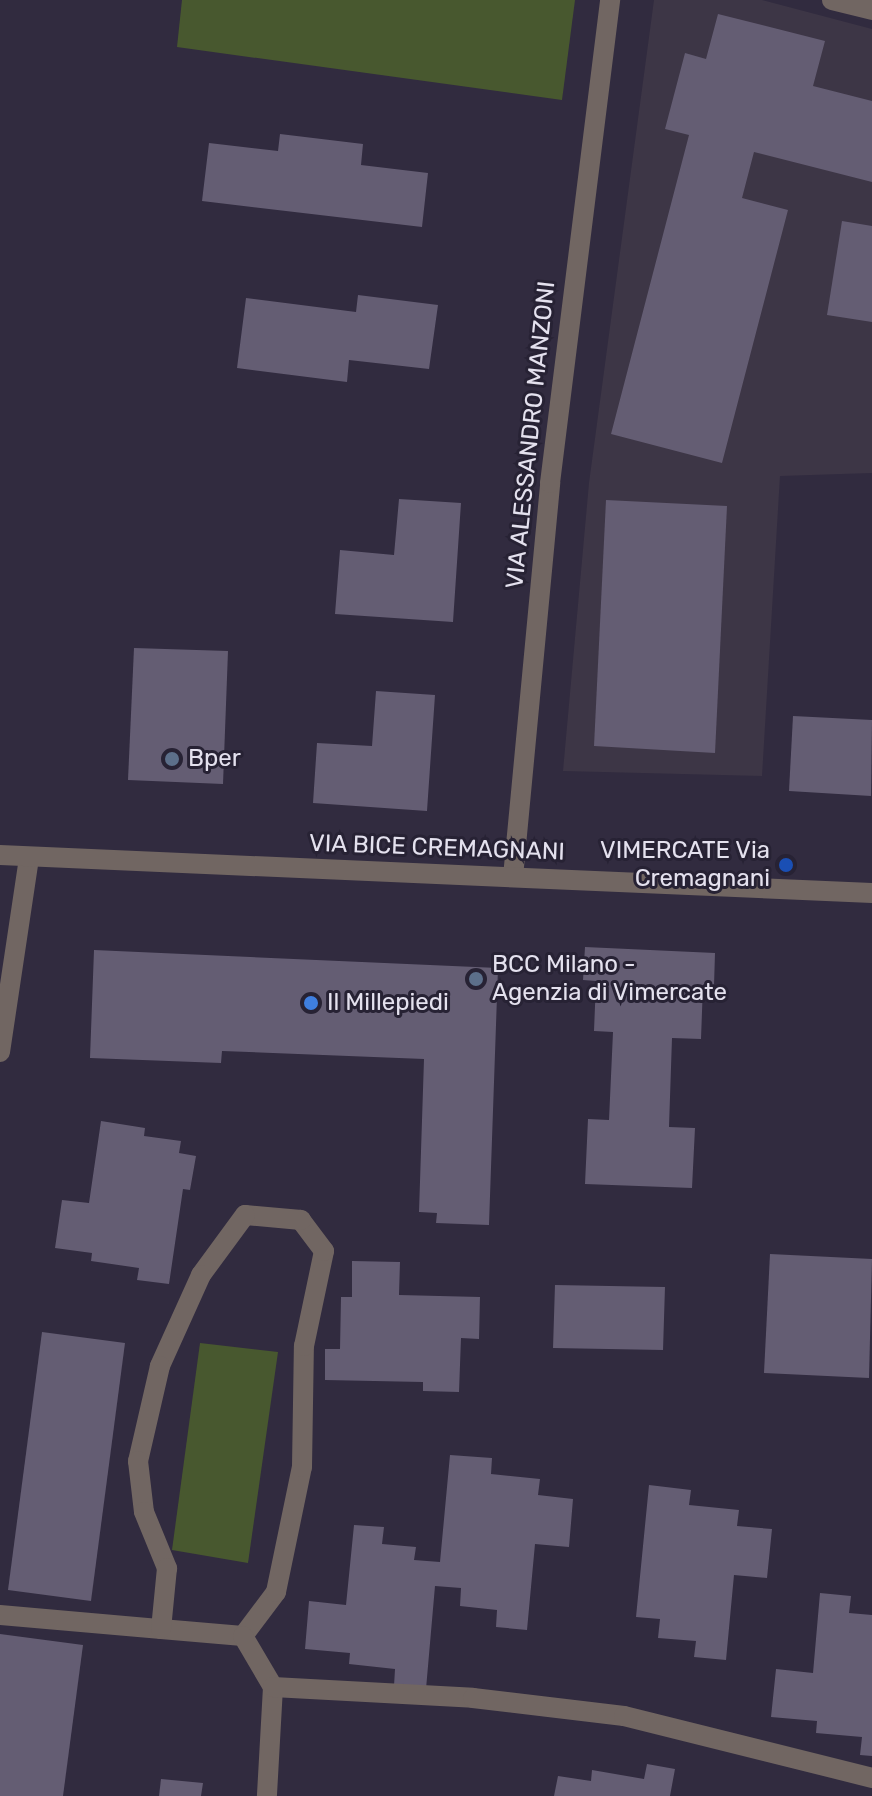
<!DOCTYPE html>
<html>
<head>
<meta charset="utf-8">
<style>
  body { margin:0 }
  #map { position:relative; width:872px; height:1796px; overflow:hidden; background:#312b3f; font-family:Rubik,sans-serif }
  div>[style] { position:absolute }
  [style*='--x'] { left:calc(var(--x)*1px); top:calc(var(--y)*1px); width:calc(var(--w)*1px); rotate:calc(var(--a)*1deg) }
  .education>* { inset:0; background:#3d3646 }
  .green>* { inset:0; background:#48582f }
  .building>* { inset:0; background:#645d73 }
  .service>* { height:20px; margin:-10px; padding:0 10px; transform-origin:10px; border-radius:10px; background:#716662 }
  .pedestrian>* { height:20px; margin:-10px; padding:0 10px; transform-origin:10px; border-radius:10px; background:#716662 }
  .minor>* { height:20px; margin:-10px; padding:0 10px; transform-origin:10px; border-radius:10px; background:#716662 }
  .tertiary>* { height:20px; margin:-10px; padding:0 10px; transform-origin:10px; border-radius:10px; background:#716662 }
  .dots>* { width:22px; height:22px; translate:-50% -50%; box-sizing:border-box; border:4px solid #272234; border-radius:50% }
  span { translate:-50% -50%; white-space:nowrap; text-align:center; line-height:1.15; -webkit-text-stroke:6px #272234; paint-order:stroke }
  .street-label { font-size:24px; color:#e4e1ee }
  .poi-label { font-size:24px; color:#e4e1ee }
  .left { translate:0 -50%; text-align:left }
  .right { translate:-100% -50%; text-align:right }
</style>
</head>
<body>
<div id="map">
  <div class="education">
    <div style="clip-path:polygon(654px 0,762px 0,872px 29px,872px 473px,780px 476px,762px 776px,563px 771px,589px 483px)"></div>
  </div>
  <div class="green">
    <div style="clip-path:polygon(182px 0,575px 0,562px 100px,177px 47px)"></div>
    <div style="clip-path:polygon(200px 1343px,278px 1352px,248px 1563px,172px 1550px)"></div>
  </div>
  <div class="building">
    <div style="clip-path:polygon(718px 14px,825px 41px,813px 86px,872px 101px,872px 182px,754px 152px,742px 198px,788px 210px,722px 463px,611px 434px,689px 135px,665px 129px,685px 53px,706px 59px)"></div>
    <div style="clip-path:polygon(280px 134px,363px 144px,361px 165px,428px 173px,422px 227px,202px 201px,209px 143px,278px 151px)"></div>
    <div style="clip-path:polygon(842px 221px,872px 226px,872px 322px,827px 315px)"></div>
    <div style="clip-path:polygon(358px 295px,438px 305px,429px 369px,349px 360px,347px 382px,237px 368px,246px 298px,356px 312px)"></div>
    <div style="clip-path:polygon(399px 499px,461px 503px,453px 622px,335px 614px,340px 550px,394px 555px)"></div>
    <div style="clip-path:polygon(606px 500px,727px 506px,715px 753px,594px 746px)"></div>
    <div style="clip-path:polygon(134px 648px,228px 651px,223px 784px,128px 780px)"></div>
    <div style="clip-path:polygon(376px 691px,435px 695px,427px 811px,313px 803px,317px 743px,372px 746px)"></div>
    <div style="clip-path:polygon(793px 716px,872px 720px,871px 796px,789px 791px)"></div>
    <div style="clip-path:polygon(585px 947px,715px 953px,714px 986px,703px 985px,701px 1039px,672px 1038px,669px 1127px,695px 1128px,692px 1188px,585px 1184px,588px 1119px,609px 1120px,613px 1032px,594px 1031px,596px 981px,583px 980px)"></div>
    <div style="clip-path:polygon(94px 950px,498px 968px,489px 1225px,436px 1223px,437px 1213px,419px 1212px,424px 1059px,222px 1051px,221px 1063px,90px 1058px)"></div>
    <div style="clip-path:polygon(101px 1121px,145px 1128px,144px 1136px,181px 1141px,179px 1153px,196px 1156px,190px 1190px,183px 1189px,169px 1284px,137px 1280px,139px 1268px,91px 1261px,92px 1253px,55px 1248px,62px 1200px,89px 1203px)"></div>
    <div style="clip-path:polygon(770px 1254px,872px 1259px,869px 1378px,764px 1373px)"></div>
    <div style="clip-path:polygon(352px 1261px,400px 1262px,399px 1295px,480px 1297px,479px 1339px,461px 1338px,459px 1392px,423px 1391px,423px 1382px,325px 1380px,325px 1349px,340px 1349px,341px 1297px,352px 1297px)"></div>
    <div style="clip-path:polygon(555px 1285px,665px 1287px,663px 1350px,553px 1348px)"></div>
    <div style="clip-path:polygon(42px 1332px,125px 1343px,91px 1601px,8px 1590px)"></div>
    <div style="clip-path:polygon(450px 1455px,492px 1458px,491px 1474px,540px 1479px,538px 1495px,573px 1499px,569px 1547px,535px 1544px,527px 1630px,496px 1627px,497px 1610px,460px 1606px,461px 1588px,435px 1586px,426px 1689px,394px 1686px,395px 1669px,349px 1664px,350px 1653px,305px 1649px,309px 1601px,346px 1605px,354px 1525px,384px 1527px,382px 1544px,416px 1547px,414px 1560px,440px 1562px)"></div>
    <div style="clip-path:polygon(649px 1485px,691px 1490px,689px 1505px,739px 1510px,737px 1526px,772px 1529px,767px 1578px,734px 1575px,726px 1660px,694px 1657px,696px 1641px,658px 1638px,660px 1619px,636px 1617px)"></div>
    <div style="clip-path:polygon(820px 1593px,851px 1596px,849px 1613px,872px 1615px,872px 1756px,860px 1755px,862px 1737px,816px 1733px,817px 1721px,771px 1717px,776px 1669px,813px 1673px)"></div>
    <div style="clip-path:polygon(0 1634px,83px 1645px,63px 1796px,0 1796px)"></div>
    <div style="clip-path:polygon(647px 1764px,675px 1769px,670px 1796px,554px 1796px,558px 1776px,591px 1781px,592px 1770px,644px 1779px)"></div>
    <div style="clip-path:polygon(161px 1779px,203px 1783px,201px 1796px,159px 1796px)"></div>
  </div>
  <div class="service">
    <div style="--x:0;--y:1615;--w:162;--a:5"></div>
    <div style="--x:161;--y:1629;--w:82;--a:4.9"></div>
    <div style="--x:243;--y:1636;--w:55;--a:-53.1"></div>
    <div style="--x:276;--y:1592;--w:128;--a:-78.3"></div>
    <div style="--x:302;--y:1467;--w:121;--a:-89.1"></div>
    <div style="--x:304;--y:1346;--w:97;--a:-78.1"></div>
    <div style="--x:324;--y:1251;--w:39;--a:-127"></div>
    <div style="--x:301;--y:1220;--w:56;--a:-174.9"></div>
    <div style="--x:245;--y:1215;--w:74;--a:126.3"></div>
    <div style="--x:201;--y:1275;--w:100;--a:114.3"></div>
    <div style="--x:160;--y:1366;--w:98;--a:103"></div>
    <div style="--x:138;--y:1461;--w:51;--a:83.3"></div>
    <div style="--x:144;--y:1512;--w:61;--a:67.7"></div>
    <div style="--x:167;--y:1568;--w:61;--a:95.6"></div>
    <div style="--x:243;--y:1636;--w:59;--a:59.5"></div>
    <div style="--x:273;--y:1687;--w:109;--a:93.2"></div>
    <div style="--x:273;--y:1687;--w:200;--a:3.1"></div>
    <div style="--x:473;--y:1698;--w:152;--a:6.8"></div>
    <div style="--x:624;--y:1716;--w:256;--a:14"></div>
  </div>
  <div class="pedestrian">
    <div style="--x:832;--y:0;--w:41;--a:14"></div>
  </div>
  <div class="minor">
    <div style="--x:513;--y:877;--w:396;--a:-84.6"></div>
    <div style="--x:550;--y:483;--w:487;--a:-82.9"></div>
    <div style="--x:0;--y:1052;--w:197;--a:-81.5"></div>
  </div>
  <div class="tertiary">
    <div style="--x:0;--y:855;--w:873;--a:2.5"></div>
  </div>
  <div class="dots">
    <div style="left:172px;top:759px;background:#5c6f8a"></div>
    <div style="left:786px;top:865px;background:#1a4fb4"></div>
    <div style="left:476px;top:979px;background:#5c6f8a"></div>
    <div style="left:311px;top:1003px;background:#3f7fe0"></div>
  </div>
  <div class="street-label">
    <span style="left:531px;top:435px;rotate:-84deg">VIA ALESSANDRO MANZONI</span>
    <span style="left:437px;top:848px;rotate:2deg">VIA BICE CREMAGNANI</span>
  </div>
  <div class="poi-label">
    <span class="left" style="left:188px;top:759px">Bper</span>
    <span class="right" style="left:770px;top:865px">VIMERCATE Via<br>Cremagnani</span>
    <span class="left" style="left:492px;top:979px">BCC Milano -<br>Agenzia di Vimercate</span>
    <span class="left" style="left:327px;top:1003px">Il Millepiedi</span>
  </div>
</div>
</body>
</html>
